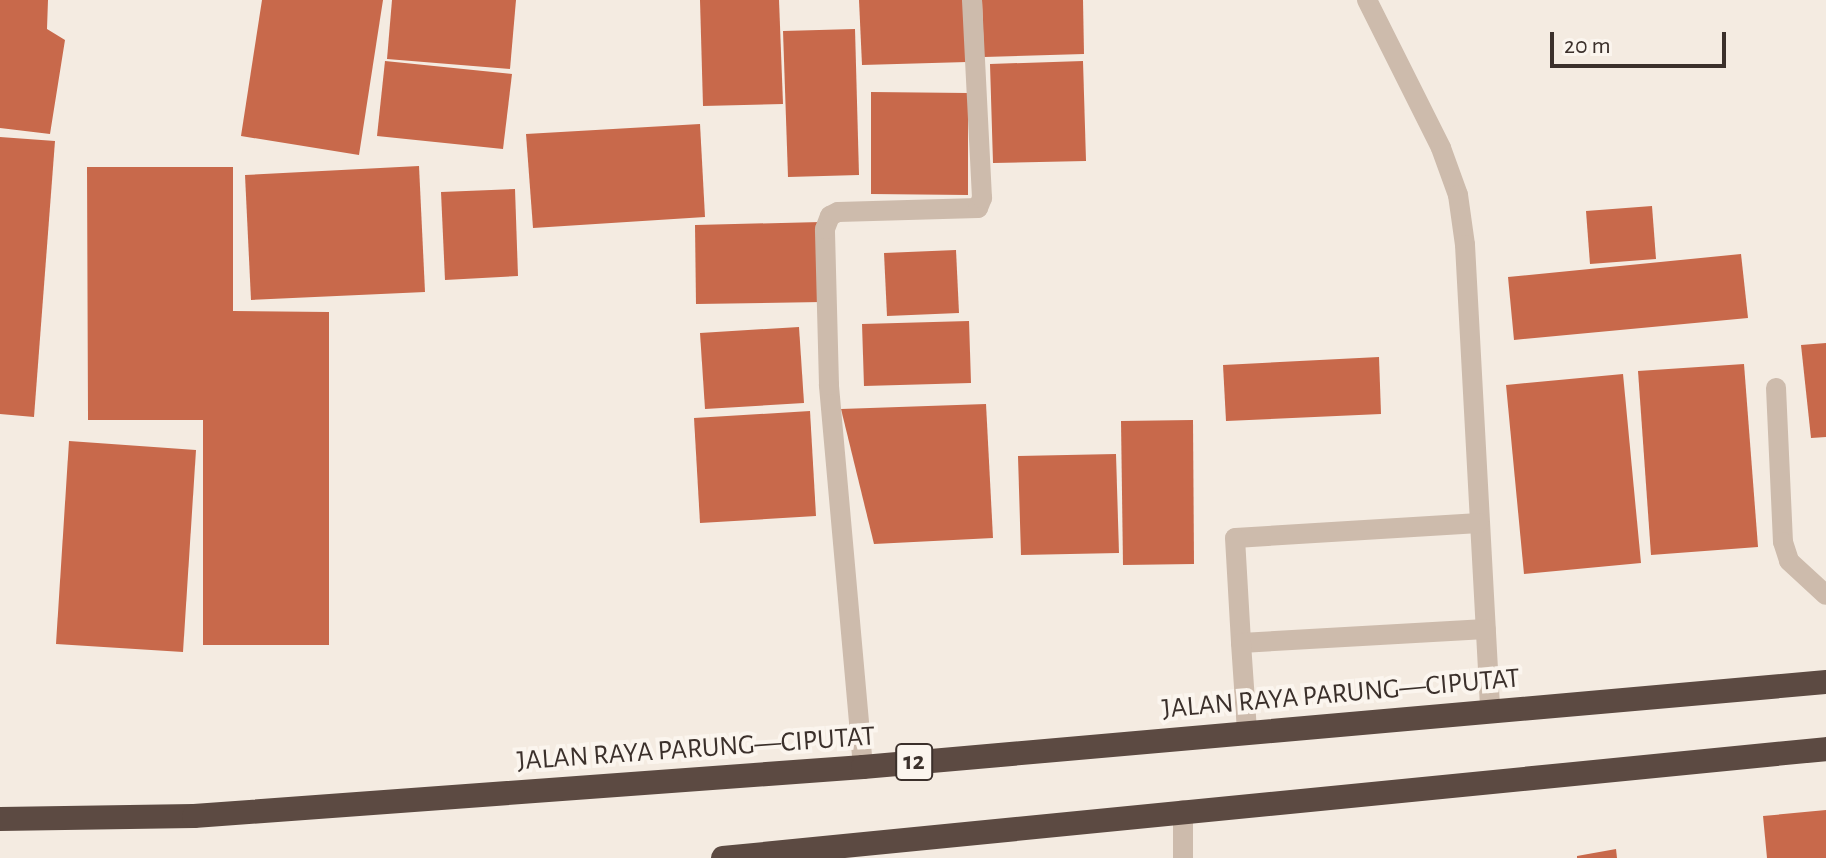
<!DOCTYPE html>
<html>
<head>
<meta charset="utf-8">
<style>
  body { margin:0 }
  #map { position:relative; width:1826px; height:858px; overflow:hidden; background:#f4ebe1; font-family:"Alegreya Sans",sans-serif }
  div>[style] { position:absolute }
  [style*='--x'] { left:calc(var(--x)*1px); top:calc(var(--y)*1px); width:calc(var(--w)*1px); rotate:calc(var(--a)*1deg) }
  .building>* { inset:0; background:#c8694b }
  .lane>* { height:20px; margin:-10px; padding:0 10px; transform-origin:10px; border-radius:10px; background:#cdbbac }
  .street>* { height:20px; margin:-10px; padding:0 10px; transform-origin:10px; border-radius:10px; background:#cdbbac }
  .highway>* { height:24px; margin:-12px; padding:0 12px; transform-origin:12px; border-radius:12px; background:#5c4a42 }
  span { translate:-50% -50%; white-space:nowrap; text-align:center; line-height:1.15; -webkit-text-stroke:8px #fbf5ee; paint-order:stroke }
  .shield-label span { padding:2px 6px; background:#fbf5ee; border:2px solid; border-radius:6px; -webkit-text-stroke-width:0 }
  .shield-label { font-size:26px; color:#3b302b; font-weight:700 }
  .street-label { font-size:28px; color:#3b302b }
  .scale { position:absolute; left:1550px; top:32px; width:176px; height:36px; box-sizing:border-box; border:4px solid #3b302b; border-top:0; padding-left:10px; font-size:24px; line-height:28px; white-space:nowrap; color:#3b302b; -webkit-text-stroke:6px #fbf5ee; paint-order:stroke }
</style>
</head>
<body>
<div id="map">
  <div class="building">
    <div style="clip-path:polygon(0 0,48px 0,47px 29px,65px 40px,50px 134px,0 128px)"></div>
    <div style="clip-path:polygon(262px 0,383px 0,359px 155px,241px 136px)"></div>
    <div style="clip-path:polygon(392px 0,516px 0,510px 69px,387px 59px)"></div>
    <div style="clip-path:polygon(700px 0,779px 0,783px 104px,703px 106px)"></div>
    <div style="clip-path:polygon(859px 0,965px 0,967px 62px,862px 65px)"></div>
    <div style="clip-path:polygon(982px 0,1083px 0,1084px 54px,984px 57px)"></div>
    <div style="clip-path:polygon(855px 29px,859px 175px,788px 177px,783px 31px)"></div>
    <div style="clip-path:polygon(385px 61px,512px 74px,503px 149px,377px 136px)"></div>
    <div style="clip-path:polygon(1083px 61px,1086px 161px,993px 163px,990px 64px)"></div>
    <div style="clip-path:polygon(871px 92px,968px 93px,968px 195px,871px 194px)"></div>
    <div style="clip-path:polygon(700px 124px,705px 217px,533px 228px,526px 134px)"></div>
    <div style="clip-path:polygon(0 137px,55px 141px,34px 417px,0 414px)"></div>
    <div style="clip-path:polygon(419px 166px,425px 292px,251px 300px,245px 175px)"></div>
    <div style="clip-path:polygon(87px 167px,233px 167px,233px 311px,329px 312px,329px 645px,203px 645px,203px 420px,88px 420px)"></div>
    <div style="clip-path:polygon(515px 189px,518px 276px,445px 280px,441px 192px)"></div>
    <div style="clip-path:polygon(1652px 206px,1656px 259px,1590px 264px,1586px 211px)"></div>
    <div style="clip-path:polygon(821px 222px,822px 302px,696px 304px,695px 225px)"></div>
    <div style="clip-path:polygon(956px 250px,959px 313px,887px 316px,884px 253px)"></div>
    <div style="clip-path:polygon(1741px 254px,1748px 318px,1514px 340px,1508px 277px)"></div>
    <div style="clip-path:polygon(969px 321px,971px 383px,864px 386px,862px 324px)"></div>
    <div style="clip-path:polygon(799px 327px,804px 403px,705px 409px,700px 333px)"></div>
    <div style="clip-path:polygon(1826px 343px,1826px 437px,1811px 438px,1801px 345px)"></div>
    <div style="clip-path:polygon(1379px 357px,1381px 414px,1226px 421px,1223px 365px)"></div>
    <div style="clip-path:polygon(1744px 364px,1758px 547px,1651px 555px,1638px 371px)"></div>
    <div style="clip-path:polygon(1623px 374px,1641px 563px,1524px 574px,1506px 385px)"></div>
    <div style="clip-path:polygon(986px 404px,993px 538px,874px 544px,841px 409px)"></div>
    <div style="clip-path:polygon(810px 411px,816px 516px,700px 523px,694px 418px)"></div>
    <div style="clip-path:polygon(1193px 420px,1194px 564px,1123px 565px,1121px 421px)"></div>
    <div style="clip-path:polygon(69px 441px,196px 450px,183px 652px,56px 644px)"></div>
    <div style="clip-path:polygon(1116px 454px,1119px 553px,1021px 555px,1018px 456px)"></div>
    <div style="clip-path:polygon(1826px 810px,1826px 858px,1767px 858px,1763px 816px)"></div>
    <div style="clip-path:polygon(1616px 849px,1617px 858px,1577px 858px,1577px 856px)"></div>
  </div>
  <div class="lane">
    <div style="--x:1367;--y:0;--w:165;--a:63.4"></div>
    <div style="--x:1441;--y:148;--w:50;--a:70.1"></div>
    <div style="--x:1458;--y:195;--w:50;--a:82"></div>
    <div style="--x:1465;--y:245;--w:468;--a:86.9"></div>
    <div style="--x:1479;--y:523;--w:244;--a:176.5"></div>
    <div style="--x:1235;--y:538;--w:105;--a:86.7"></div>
    <div style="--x:1241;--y:643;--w:245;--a:-3.3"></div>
    <div style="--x:1241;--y:643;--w:89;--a:86.1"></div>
  </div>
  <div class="street">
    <div style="--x:1776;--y:388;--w:154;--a:87.4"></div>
    <div style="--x:1783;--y:542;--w:20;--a:72"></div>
    <div style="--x:1789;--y:561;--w:50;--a:42.6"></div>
    <div style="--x:863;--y:767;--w:384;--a:-95.1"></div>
    <div style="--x:829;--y:385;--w:156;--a:-91.5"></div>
    <div style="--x:825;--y:229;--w:14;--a:-69"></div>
    <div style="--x:830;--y:216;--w:9;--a:-27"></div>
    <div style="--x:838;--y:212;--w:140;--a:-1.6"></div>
    <div style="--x:978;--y:208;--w:11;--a:-68"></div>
    <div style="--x:982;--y:198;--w:198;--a:-92.9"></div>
    <div style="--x:1183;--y:858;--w:48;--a:-90"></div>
  </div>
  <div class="highway">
    <div style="--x:0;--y:819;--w:194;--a:-0.9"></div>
    <div style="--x:194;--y:816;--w:671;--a:-4.19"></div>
    <div style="--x:863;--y:767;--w:967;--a:-5.04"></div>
    <div style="--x:723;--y:858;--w:1108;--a:-5.64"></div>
  </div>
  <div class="shield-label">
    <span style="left:914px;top:762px">12</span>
  </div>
  <div class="street-label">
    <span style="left:1341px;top:694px;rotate:-5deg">JALAN RAYA PARUNG—CIPUTAT</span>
    <span style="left:696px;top:749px;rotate:-4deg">JALAN RAYA PARUNG—CIPUTAT</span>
  </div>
  <div class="scale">20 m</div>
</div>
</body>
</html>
